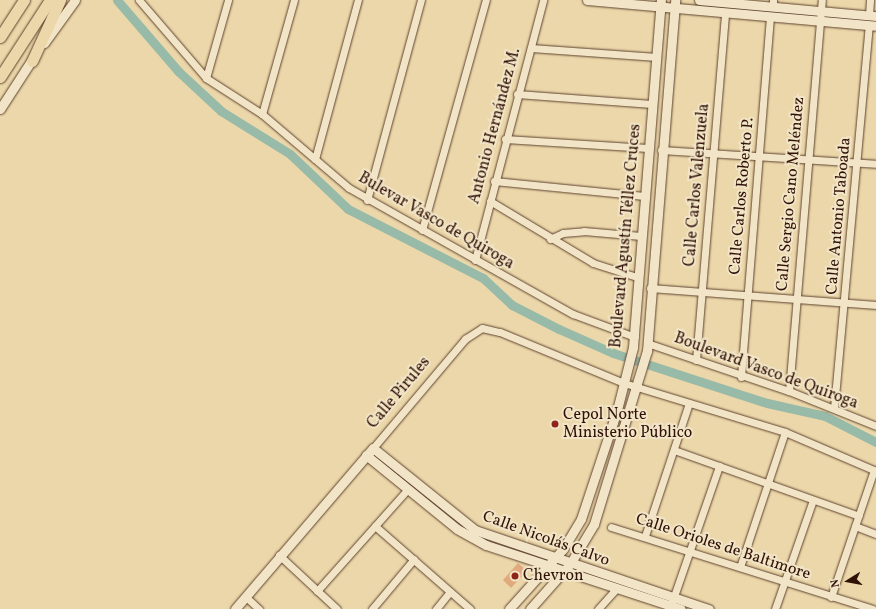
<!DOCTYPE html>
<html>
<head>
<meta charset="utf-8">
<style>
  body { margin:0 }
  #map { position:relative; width:876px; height:609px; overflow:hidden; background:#ebd7a9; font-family:Vollkorn,serif }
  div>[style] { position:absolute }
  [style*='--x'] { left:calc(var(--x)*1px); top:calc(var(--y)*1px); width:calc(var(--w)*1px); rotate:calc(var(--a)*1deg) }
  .canal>* { height:9px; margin:-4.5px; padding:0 4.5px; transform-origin:4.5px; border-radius:4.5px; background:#98baa8 }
  .building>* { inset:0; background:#e0aa7e }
  .roads { filter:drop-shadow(0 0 1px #5f422f) drop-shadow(0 0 1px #5f422f) }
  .minor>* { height:7px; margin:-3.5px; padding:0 3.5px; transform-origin:3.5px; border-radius:3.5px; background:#f2e5c7 }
  .tertiary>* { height:9px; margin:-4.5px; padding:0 4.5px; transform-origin:4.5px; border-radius:4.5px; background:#f2e5c7 }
  .primary>* { height:11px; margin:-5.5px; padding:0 5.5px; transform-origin:5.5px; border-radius:5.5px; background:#ebd7a9 }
  .dots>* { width:11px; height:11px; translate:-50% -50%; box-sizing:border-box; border:2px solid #f2e5c7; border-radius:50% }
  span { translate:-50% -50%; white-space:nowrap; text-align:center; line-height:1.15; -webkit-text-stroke:4px #f2e5c7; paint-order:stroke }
  .street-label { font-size:16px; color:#301106 }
  .poi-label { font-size:16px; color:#301106 }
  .left { translate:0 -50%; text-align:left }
  .north { position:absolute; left:828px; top:561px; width:40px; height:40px; -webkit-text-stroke:3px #f2e5c7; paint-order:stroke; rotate:259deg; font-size:11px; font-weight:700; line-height:16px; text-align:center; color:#301106 }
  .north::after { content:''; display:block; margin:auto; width:14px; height:18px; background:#301106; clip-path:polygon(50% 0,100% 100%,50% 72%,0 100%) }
</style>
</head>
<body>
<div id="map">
  <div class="canal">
    <div style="--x:117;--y:0;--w:94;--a:49.3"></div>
    <div style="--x:178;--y:71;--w:59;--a:42.9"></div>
    <div style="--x:221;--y:111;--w:81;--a:31.9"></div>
    <div style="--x:290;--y:154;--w:80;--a:43.5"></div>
    <div style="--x:348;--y:209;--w:152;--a:27.1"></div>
    <div style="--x:483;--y:278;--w:40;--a:43"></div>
    <div style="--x:512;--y:305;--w:53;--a:27.1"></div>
    <div style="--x:559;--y:329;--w:59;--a:24"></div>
    <div style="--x:613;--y:353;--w:162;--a:18"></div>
    <div style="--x:767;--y:403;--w:59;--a:12.6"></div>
    <div style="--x:825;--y:416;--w:57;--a:27"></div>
  </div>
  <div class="building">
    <div style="clip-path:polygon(518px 563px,527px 571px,511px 588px,503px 580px)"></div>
  </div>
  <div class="roads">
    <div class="minor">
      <div style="--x:139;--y:0;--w:103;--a:49.3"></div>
      <div style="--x:206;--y:78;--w:67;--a:32.7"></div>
      <div style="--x:262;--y:114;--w:114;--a:40.4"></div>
      <div style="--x:349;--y:188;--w:257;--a:29.4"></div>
      <div style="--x:573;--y:314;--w:66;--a:20.4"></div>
      <div style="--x:773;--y:6;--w:6;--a:-90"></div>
      <div style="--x:869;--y:15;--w:15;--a:-86"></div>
      <div style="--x:531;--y:48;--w:126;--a:4.1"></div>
      <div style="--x:206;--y:78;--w:81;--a:-74.2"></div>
      <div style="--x:517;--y:94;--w:135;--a:4.2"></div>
      <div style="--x:262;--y:114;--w:118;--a:-74.3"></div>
      <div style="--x:505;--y:139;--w:143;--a:3.6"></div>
      <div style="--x:661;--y:150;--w:215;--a:3.7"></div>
      <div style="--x:315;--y:159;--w:165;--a:-74.9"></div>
      <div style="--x:494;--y:181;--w:151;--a:5.7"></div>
      <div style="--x:367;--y:200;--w:207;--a:-74.9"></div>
      <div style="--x:490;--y:201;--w:120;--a:31"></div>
      <div style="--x:593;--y:263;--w:46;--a:17.7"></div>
      <div style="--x:422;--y:230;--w:239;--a:-74.5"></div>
      <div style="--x:550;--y:239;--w:14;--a:-25"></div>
      <div style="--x:563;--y:233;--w:21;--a:-5"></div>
      <div style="--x:584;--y:231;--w:57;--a:5"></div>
      <div style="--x:475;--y:260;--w:269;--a:-75.3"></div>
      <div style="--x:650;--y:288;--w:227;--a:4.3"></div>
      <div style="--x:647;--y:343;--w:150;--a:18.7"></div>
      <div style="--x:789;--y:391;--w:94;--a:21.9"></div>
      <div style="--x:696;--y:360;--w:348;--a:-85.2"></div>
      <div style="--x:741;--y:377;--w:361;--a:-85.4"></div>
      <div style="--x:789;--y:391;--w:392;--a:-85.2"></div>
      <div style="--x:834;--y:408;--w:384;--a:-84.8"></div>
      <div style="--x:373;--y:448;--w:143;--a:-49.8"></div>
      <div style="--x:465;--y:339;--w:20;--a:-33"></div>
      <div style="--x:482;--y:328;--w:18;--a:13"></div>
      <div style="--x:500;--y:332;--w:134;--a:22.4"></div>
      <div style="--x:624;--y:383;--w:168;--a:16.9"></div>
      <div style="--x:785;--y:432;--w:99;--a:23.2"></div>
      <div style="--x:674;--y:450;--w:196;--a:19.6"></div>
      <div style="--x:375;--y:526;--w:126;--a:41.1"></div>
      <div style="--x:855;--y:526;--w:22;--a:21"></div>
      <div style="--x:611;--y:527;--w:274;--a:17.4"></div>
      <div style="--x:645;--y:536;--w:140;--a:-71.7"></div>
      <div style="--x:279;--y:555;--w:79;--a:43"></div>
      <div style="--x:740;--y:567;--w:142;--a:-71.6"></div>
      <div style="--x:317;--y:591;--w:135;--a:-48.3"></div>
      <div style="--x:246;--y:597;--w:18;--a:43"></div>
      <div style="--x:831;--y:597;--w:134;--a:-71.3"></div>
      <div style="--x:672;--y:602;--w:144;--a:-70.9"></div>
      <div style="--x:372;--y:609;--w:65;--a:-50"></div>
      <div style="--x:436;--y:609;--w:22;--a:-51"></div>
      <div style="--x:598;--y:609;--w:27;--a:-48"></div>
      <div style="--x:775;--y:609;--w:115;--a:-70.8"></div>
    </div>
    <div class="tertiary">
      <div style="--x:587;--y:0;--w:290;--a:5.1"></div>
      <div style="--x:699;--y:0;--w:178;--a:5.2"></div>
      <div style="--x:44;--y:43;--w:53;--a:-54.2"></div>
      <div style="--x:0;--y:109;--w:64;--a:-57.1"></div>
      <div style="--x:366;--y:455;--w:117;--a:39.1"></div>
      <div style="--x:457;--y:529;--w:33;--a:29"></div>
      <div style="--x:486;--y:545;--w:205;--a:18.2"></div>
      <div style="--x:235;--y:609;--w:212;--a:-49.4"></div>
      <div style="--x:373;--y:448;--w:131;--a:38.8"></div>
      <div style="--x:475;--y:530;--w:247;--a:18.7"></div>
      <div style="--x:509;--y:609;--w:81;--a:-48"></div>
      <div style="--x:563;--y:549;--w:35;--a:-59"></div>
      <div style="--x:581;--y:519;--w:115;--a:-71.7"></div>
      <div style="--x:617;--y:410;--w:65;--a:-75.7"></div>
      <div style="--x:633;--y:347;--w:348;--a:-85.4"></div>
      <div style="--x:530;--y:609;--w:60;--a:-48.4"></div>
      <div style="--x:570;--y:564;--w:47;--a:-59"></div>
      <div style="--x:594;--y:524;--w:181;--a:-73"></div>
      <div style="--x:647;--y:351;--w:352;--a:-85.4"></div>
    </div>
    <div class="primary">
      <div style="--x:0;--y:37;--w:44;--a:-57"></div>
      <div style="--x:32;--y:61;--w:67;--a:-65.3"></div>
      <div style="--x:0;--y:77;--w:92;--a:-57"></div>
    </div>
  </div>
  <div class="dots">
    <div style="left:555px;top:424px;background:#8f2418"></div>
    <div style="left:515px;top:576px;background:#8f2418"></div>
  </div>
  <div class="street-label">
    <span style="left:495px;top:126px;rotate:-75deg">Antonio Hernández M.</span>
    <span style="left:697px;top:185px;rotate:-85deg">Calle Carlos Valenzuela</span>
    <span style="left:791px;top:194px;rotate:-85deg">Calle Sergio Cano Meléndez</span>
    <span style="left:742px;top:196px;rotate:-85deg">Calle Carlos Roberto P.</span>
    <span style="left:839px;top:216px;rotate:-85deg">Calle Antonio Taboada</span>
    <span style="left:436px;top:221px;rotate:30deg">Bulevar Vasco de Quiroga</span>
    <span style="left:626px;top:236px;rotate:-85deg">Boulevard Agustín Téllez Cruces</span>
    <span style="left:766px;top:371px;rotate:20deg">Boulevard Vasco de Quiroga</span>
    <span style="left:399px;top:393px;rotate:-50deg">Calle Pirules</span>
    <span style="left:546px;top:539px;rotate:20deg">Calle Nicolás Calvo</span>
    <span style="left:723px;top:547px;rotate:18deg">Calle Orioles de Baltimore</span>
  </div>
  <div class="poi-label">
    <span class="left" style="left:563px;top:424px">Cepol Norte<br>Ministerio Público</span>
    <span class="left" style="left:523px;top:576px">Chevron</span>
  </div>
  <div class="north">N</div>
</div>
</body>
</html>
